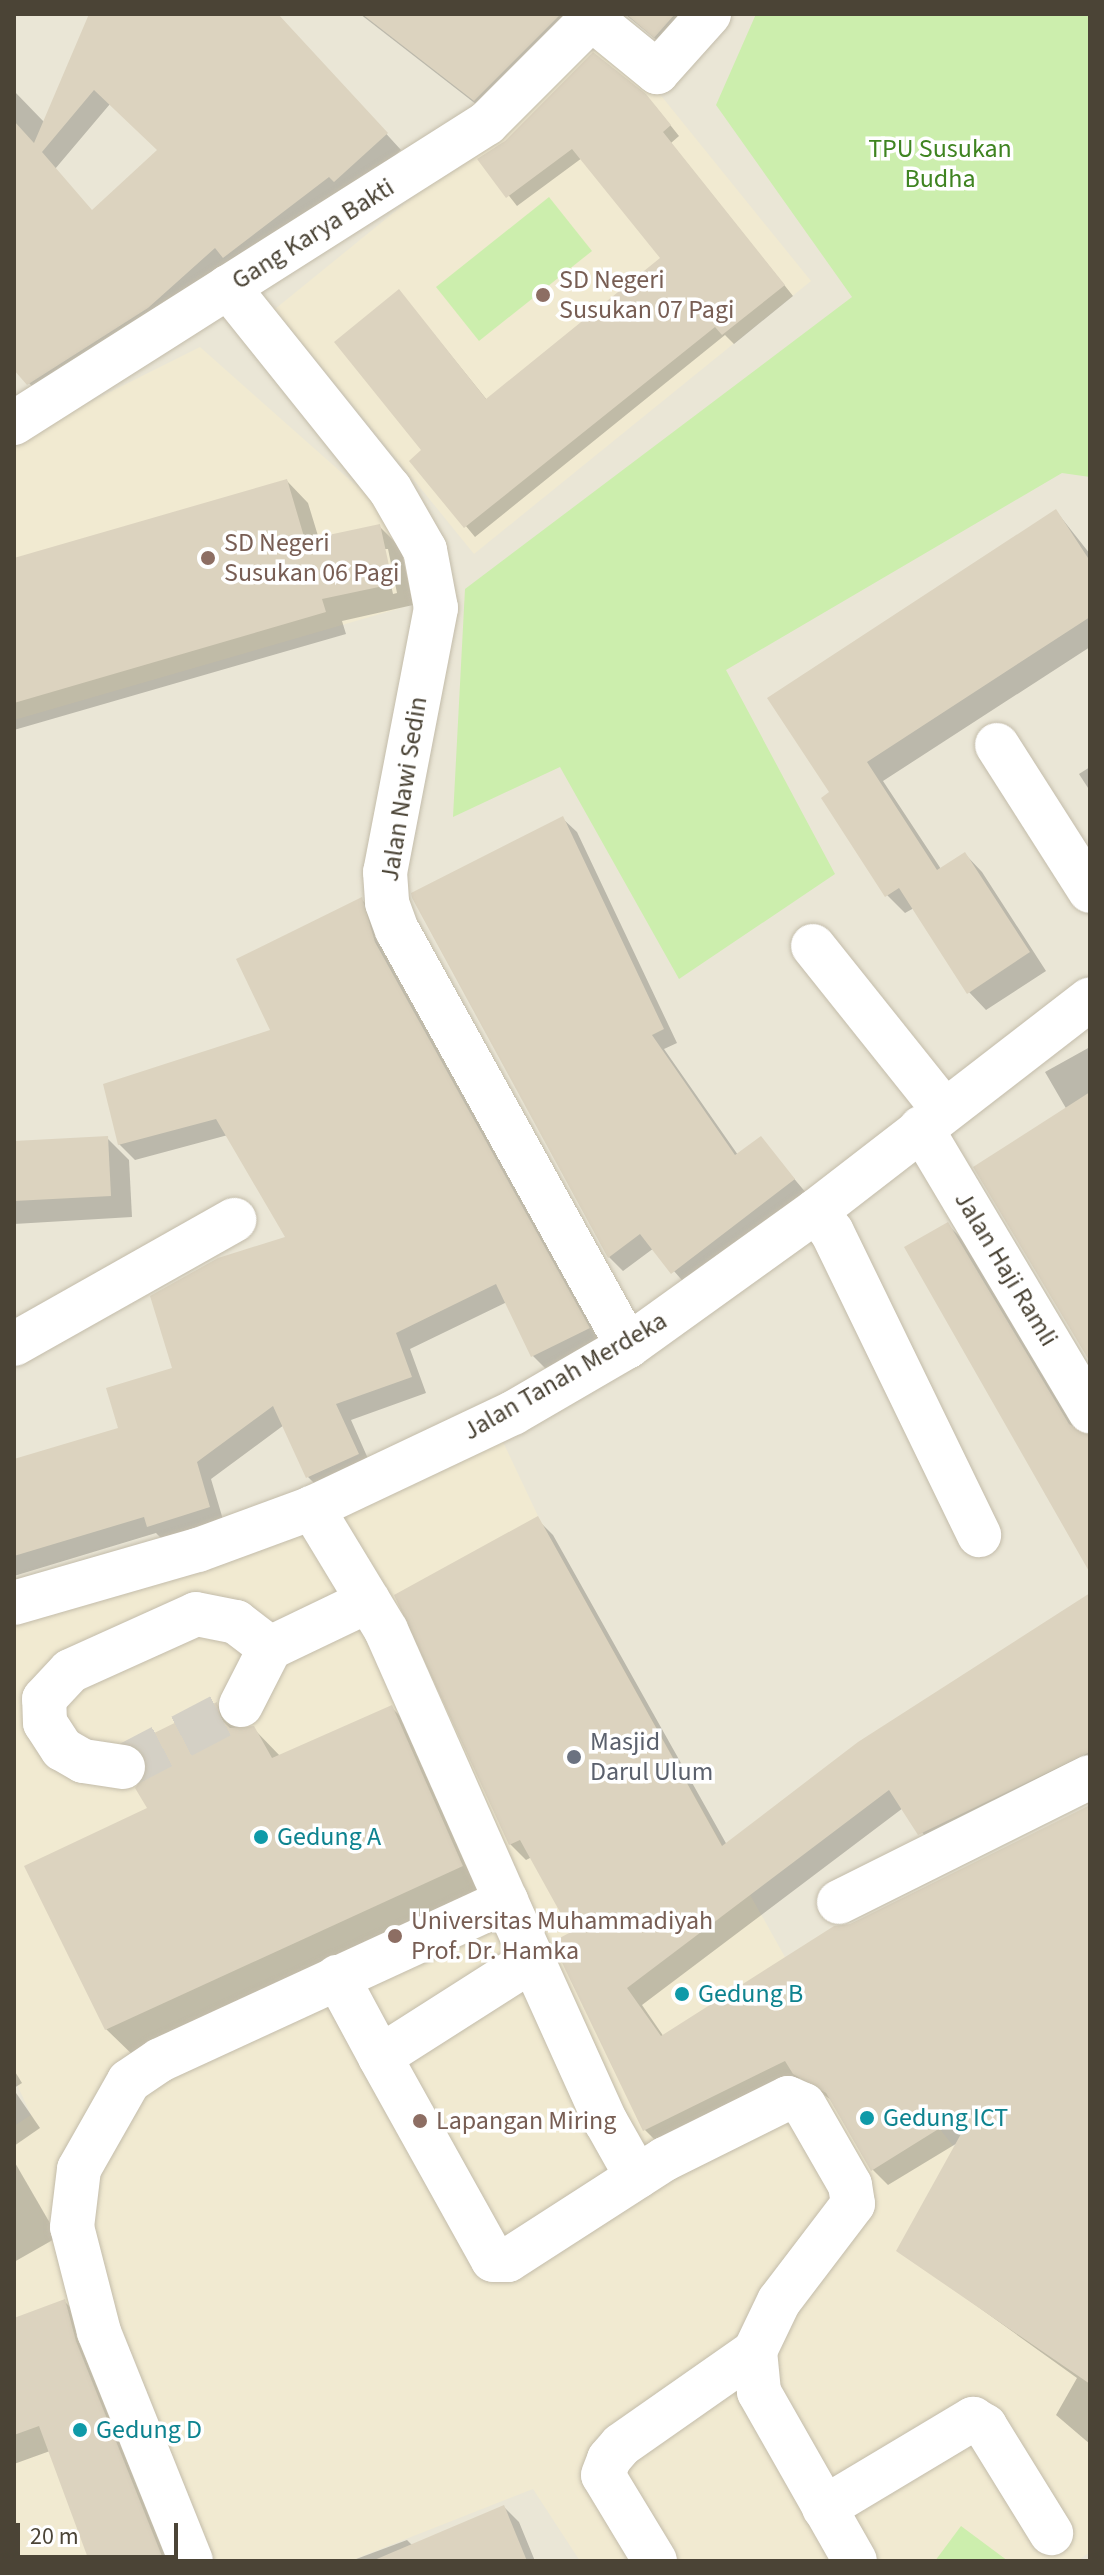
<!DOCTYPE html>
<html>
<head>
<meta charset="utf-8">
<style>
  body { margin:0 }
  #map { position:relative; width:1104px; height:2575px; overflow:hidden; background:#f6f3e9; font-family:"Source Sans 3",sans-serif }
  div>[style] { position:absolute }
  [style*='--x'] { left:calc(var(--x)*1px); top:calc(var(--y)*1px); width:calc(var(--w)*1px); rotate:calc(var(--a)*1deg) }
  .residential>* { inset:0; background:#eae6d6 }
  .education>* { inset:0; background:#f1ead1 }
  .green>* { inset:0; background:#cceead }
  .shadow>* { inset:0; background:#0003 }
  .building>* { inset:0; background:#dcd3bf }
  .minor-tunnel>* { height:44px; margin-top:-22px; transform-origin:0; background:repeating-linear-gradient(90deg,#d4d0c5 0 44px,transparent 0 66px) }
  .roads { filter:drop-shadow(0 0 2px #c3bcaa) drop-shadow(0 0 2px #c3bcaa) }
  .minor>* { height:44px; margin:-22px; padding:0 22px; transform-origin:22px; border-radius:22px; background:#fff }
  .dots>* { width:22px; height:22px; translate:-50% -50%; box-sizing:border-box; border:4px solid #fff; border-radius:50% }
  span { translate:-50% -50%; white-space:nowrap; text-align:center; line-height:1.15; -webkit-text-stroke:7px #fff; paint-order:stroke }
  .park-label { font-size:26px; color:#3f8421 }
  .street-label { font-size:26px; color:#4b4436 }
  .education-label { font-size:26px; color:#785e54 }
  .left { translate:0 -50%; text-align:left }
  .worship-label { font-size:26px; color:#5b616d }
  .culture-label { font-size:26px; color:#0d838f }
  .frame { position:absolute; inset:0; border:16px solid #4b4436; pointer-events:none }
  .scale { position:absolute; left:16px; top:2523px; width:162px; height:36px; box-sizing:border-box; border:4px solid #4b4436; border-top:0; padding-left:10px; font-size:24px; line-height:28px; white-space:nowrap; color:#4b4436; -webkit-text-stroke:6px #fff; paint-order:stroke }
</style>
</head>
<body>
<div id="map">
  <div class="residential">
    <div style="clip-path:polygon(14px 14px,1090px 14px,1090px 2561px,14px 2561px)"></div>
  </div>
  <div class="education">
    <div style="clip-path:polygon(612px 35px,811px 281px,474px 554px,275px 309px)"></div>
    <div style="clip-path:polygon(200px 347px,386px 512px,418px 603px,14px 720px,14px 440px)"></div>
    <div style="clip-path:polygon(503px 1442px,538px 1516px,828px 2034px,857px 2024px,954px 2147px,1090px 2265px,1090px 2552px,1077px 2561px,580px 2561px,533px 2489px,350px 2561px,14px 2561px,14px 2126px,31px 2115px,14px 2078px,14px 1616px,173px 1576px)"></div>
  </div>
  <div class="green">
    <div style="clip-path:polygon(756px 14px,1090px 14px,1090px 477px,1062px 473px,726px 670px,835px 874px,679px 979px,560px 767px,453px 817px,465px 589px,852px 297px,716px 105px)"></div>
    <div style="clip-path:polygon(549px 197px,592px 251px,479px 341px,436px 287px)"></div>
    <div style="clip-path:polygon(961px 2526px,1008px 2561px,935px 2561px)"></div>
  </div>
  <div class="shadow">
    <div style="clip-path:polygon(evenodd,91px 14px,277px 14px,401px 150px,350px 196px,44px 399px,14px 367px,14px 91px,45px 123px,91px 14px,110px 104px,160px 151px,93px 212px,55px 169px,110px 104px)"></div>
    <div style="clip-path:polygon(360px 14px,571px 14px,490px 115px)"></div>
    <div style="clip-path:polygon(625px 14px,704px 14px,670px 51px)"></div>
    <div style="clip-path:polygon(655px 106px,679px 136px,671px 143px,793px 296px,734px 344px,725px 335px,475px 537px,412px 461px,424px 451px,408px 302px,487px 400px,663px 259px,582px 158px,517px 206px,480px 159px)"></div>
    <div style="clip-path:polygon(evenodd,287px 481px,308px 503px,319px 539px,380px 527px,401px 548px,413px 605px,342px 621px,346px 634px,14px 730px,14px 561px,287px 481px,383px 549px,388px 549px,397px 593px,393px 594px,383px 549px)"></div>
    <div style="clip-path:polygon(1056px 511px,1090px 554px,1090px 647px,883px 781px,941px 869px,965px 854px,982px 872px,1046px 971px,986px 1010px,969px 992px,914px 908px,905px 913px,887px 895px,832px 793px)"></div>
    <div style="clip-path:polygon(1090px 767px,1090px 791px,1079px 774px)"></div>
    <div style="clip-path:polygon(562px 818px,577px 832px,677px 1043px,664px 1049px,738px 1155px,760px 1138px,807px 1194px,687px 1286px,654px 1248px,623px 1271px,609px 1257px)"></div>
    <div style="clip-path:polygon(361px 899px,377px 915px,604px 1344px,549px 1372px,533px 1356px,507px 1302px,410px 1349px,426px 1393px,351px 1420px,373px 1470px,324px 1493px,308px 1477px,284px 1425px,211px 1479px,224px 1523px,165px 1542px,156px 1533px,14px 1576px,14px 1462px,120px 1429px,288px 1238px,228px 1135px,135px 1160px,119px 1144px,273px 1031px)"></div>
    <div style="clip-path:polygon(1090px 1047px,1090px 1358px,1067px 1110px,1045px 1072px)"></div>
    <div style="clip-path:polygon(107px 1138px,129px 1160px,132px 1217px,14px 1224px,14px 1143px)"></div>
    <div style="clip-path:polygon(948px 1225px,964px 1241px,1078px 1431px,1090px 1438px,1090px 1569px)"></div>
    <div style="clip-path:polygon(537px 1519px,553px 1535px,727px 1845px,1090px 1595px,1090px 1773px,936px 1850px,903px 1808px,642px 2005px,664px 2037px,851px 1926px,1090px 1807px,1090px 2444px,1056px 2415px,1077px 2378px,899px 2250px,959px 2142px,888px 2185px,872px 2169px,834px 2102px,800px 2078px,661px 2146px,645px 2130px,555px 1943px,573px 1933px,532px 1857px,526px 1860px,510px 1844px)"></div>
    <div style="clip-path:polygon(216px 1704px,241px 1729px,253px 1728px,281px 1757px,391px 1707px,423px 1739px,494px 1898px,139px 2061px,106px 2029px,150px 1809px)"></div>
    <div style="clip-path:polygon(14px 2070px,22px 2083px,14px 2088px)"></div>
    <div style="clip-path:polygon(14px 2090px,40px 2128px,14px 2146px)"></div>
    <div style="clip-path:polygon(14px 2161px,58px 2237px,14px 2262px)"></div>
    <div style="clip-path:polygon(64px 2301px,86px 2323px,178px 2561px,91px 2561px,50px 2451px,14px 2464px,14px 2321px)"></div>
    <div style="clip-path:polygon(504px 2507px,519px 2522px,535px 2561px,351px 2561px,407px 2540px,413px 2546px)"></div>
  </div>
  <div class="building">
    <div style="clip-path:polygon(evenodd,89px 14px,278px 14px,388px 133px,334px 182px,329px 177px,223px 258px,215px 248px,148px 308px,27px 385px,14px 370px,14px 121px,34px 143px,89px 14px,94px 90px,157px 150px,92px 210px,42px 152px,94px 90px)"></div>
    <div style="clip-path:polygon(362px 14px,561px 14px,474px 101px)"></div>
    <div style="clip-path:polygon(626px 14px,675px 14px,654px 38px)"></div>
    <div style="clip-path:polygon(593px 52px,646px 94px,671px 125px,663px 132px,785px 285px,722px 335px,715px 327px,464px 528px,409px 461px,421px 450px,334px 342px,399px 289px,486px 399px,660px 258px,572px 149px,506px 198px,477px 159px,505px 141px)"></div>
    <div style="clip-path:polygon(287px 479px,305px 540px,380px 524px,393px 584px,322px 599px,326px 612px,14px 703px,14px 558px)"></div>
    <div style="clip-path:polygon(1056px 509px,1090px 561px,1090px 617px,867px 762px,937px 870px,965px 852px,1030px 952px,967px 994px,899px 888px,885px 897px,821px 798px,829px 792px,767px 698px)"></div>
    <div style="clip-path:polygon(563px 816px,664px 1029px,652px 1035px,735px 1155px,761px 1136px,795px 1179px,671px 1274px,640px 1234px,608px 1258px,412px 898px,411px 893px)"></div>
    <div style="clip-path:polygon(362px 897px,375px 942px,590px 1328px,531px 1357px,496px 1284px,396px 1333px,412px 1377px,336px 1404px,359px 1454px,306px 1478px,273px 1406px,197px 1462px,210px 1507px,147px 1527px,144px 1517px,14px 1556px,14px 1459px,118px 1428px,106px 1388px,172px 1368px,150px 1296px,218px 1258px,285px 1237px,216px 1119px,118px 1145px,103px 1084px,270px 1030px,236px 959px)"></div>
    <div style="clip-path:polygon(1090px 1092px,1090px 1362px,973px 1167px)"></div>
    <div style="clip-path:polygon(108px 1136px,111px 1196px,14px 1201px,14px 1141px)"></div>
    <div style="clip-path:polygon(948px 1222px,1069px 1424px,1090px 1436px,1090px 1573px,904px 1247px)"></div>
    <div style="clip-path:polygon(538px 1516px,722px 1846px,858px 1742px,1090px 1593px,1090px 1752px,918px 1835px,889px 1790px,627px 1988px,661px 2036px,834px 1926px,850px 1924px,1090px 1805px,1090px 2384px,896px 2251px,977px 2105px,871px 2171px,826px 2093px,793px 2074px,785px 2061px,643px 2131px,552px 1942px,571px 1932px,520px 1840px,509px 1845px,394px 1595px)"></div>
    <div style="clip-path:polygon(217px 1702px,221px 1719px,230px 1728px,254px 1726px,272px 1758px,392px 1705px,463px 1866px,105px 2030px,24px 1866px,147px 1808px,135px 1788px,148px 1771px,146px 1759px,132px 1744px)"></div>
    <div style="clip-path:polygon(65px 2299px,76px 2341px,164px 2561px,89px 2561px,39px 2426px,14px 2435px,14px 2318px)"></div>
    <div style="clip-path:polygon(504px 2505px,527px 2561px,372px 2561px)"></div>
  </div>
  <div class="minor-tunnel">
    <div style="--x:123;--y:1767;--w:133;--a:-27.7"></div>
  </div>
  <div class="roads">
    <div class="minor">
      <div style="--x:586;--y:14;--w:92;--a:39.2"></div>
      <div style="--x:657;--y:72;--w:78;--a:-48.1"></div>
      <div style="--x:228;--y:287;--w:259;--a:51.3"></div>
      <div style="--x:390;--y:489;--w:70;--a:60.2"></div>
      <div style="--x:425;--y:550;--w:59;--a:79.3"></div>
      <div style="--x:436;--y:608;--w:269;--a:100.9"></div>
      <div style="--x:385;--y:872;--w:31;--a:86"></div>
      <div style="--x:387;--y:903;--w:29;--a:70"></div>
      <div style="--x:397;--y:930;--w:476;--a:61"></div>
      <div style="--x:14;--y:423;--w:560;--a:-32.38"></div>
      <div style="--x:487;--y:123;--w:148;--a:-45"></div>
      <div style="--x:997;--y:745;--w:173;--a:57.5"></div>
      <div style="--x:813;--y:946;--w:210;--a:51.4"></div>
      <div style="--x:921;--y:1128;--w:330;--a:59.2"></div>
      <div style="--x:816;--y:1211;--w:26;--a:53"></div>
      <div style="--x:832;--y:1232;--w:337;--a:64.1"></div>
      <div style="--x:14;--y:1344;--w:253;--a:-29.4"></div>
      <div style="--x:14;--y:1603;--w:191;--a:-16.1"></div>
      <div style="--x:198;--y:1550;--w:121;--a:-20.2"></div>
      <div style="--x:312;--y:1508;--w:222;--a:-25.3"></div>
      <div style="--x:513;--y:1413;--w:133;--a:-30.2"></div>
      <div style="--x:628;--y:1346;--w:231;--a:-35.7"></div>
      <div style="--x:816;--y:1211;--w:346;--a:-37.7"></div>
      <div style="--x:270;--y:1648;--w:109;--a:-25.6"></div>
      <div style="--x:123;--y:1767;--w:40;--a:-171.5"></div>
      <div style="--x:83;--y:1761;--w:24;--a:-150"></div>
      <div style="--x:62;--y:1749;--w:31;--a:-123"></div>
      <div style="--x:45;--y:1723;--w:24;--a:-92"></div>
      <div style="--x:44;--y:1699;--w:38;--a:-47"></div>
      <div style="--x:70;--y:1671;--w:138;--a:-24.3"></div>
      <div style="--x:196;--y:1614;--w:41;--a:11.3"></div>
      <div style="--x:236;--y:1622;--w:43;--a:37.4"></div>
      <div style="--x:270;--y:1648;--w:64;--a:117"></div>
      <div style="--x:506;--y:1901;--w:243;--a:65.7"></div>
      <div style="--x:606;--y:2122;--w:63;--a:60.6"></div>
      <div style="--x:839;--y:1902;--w:280;--a:-26.5"></div>
      <div style="--x:532;--y:1960;--w:180;--a:147.5"></div>
      <div style="--x:380;--y:2057;--w:232;--a:60.9"></div>
      <div style="--x:493;--y:2260;--w:15;--a:0"></div>
      <div style="--x:508;--y:2260;--w:187;--a:-32.8"></div>
      <div style="--x:665;--y:2159;--w:137;--a:-26.4"></div>
      <div style="--x:788;--y:2098;--w:17;--a:24"></div>
      <div style="--x:804;--y:2105;--w:92;--a:60.1"></div>
      <div style="--x:850;--y:2185;--w:19;--a:81"></div>
      <div style="--x:853;--y:2204;--w:122;--a:127.3"></div>
      <div style="--x:779;--y:2301;--w:55;--a:115.6"></div>
      <div style="--x:755;--y:2351;--w:41;--a:84.4"></div>
      <div style="--x:759;--y:2392;--w:194;--a:60.4"></div>
      <div style="--x:337;--y:1977;--w:91;--a:61.7"></div>
      <div style="--x:824;--y:2508;--w:174;--a:-30.9"></div>
      <div style="--x:973;--y:2419;--w:14;--a:30"></div>
      <div style="--x:985;--y:2426;--w:126;--a:58.3"></div>
      <div style="--x:191;--y:2561;--w:247;--a:-111.9"></div>
      <div style="--x:99;--y:2332;--w:108;--a:-104.4"></div>
      <div style="--x:72;--y:2227;--w:58;--a:-83.1"></div>
      <div style="--x:79;--y:2169;--w:101;--a:-60.4"></div>
      <div style="--x:129;--y:2081;--w:37;--a:-34"></div>
      <div style="--x:160;--y:2060;--w:381;--a:-24.7"></div>
      <div style="--x:506;--y:1901;--w:296;--a:-113.9"></div>
      <div style="--x:386;--y:1630;--w:143;--a:-121.2"></div>
      <div style="--x:655;--y:2561;--w:100;--a:-121.2"></div>
      <div style="--x:603;--y:2475;--w:17;--a:-69"></div>
      <div style="--x:609;--y:2459;--w:18;--a:-49"></div>
      <div style="--x:621;--y:2445;--w:164;--a:-35"></div>
    </div>
  </div>
  <div class="dots">
    <div style="left:543px;top:295px;background:#8d6e63"></div>
    <div style="left:208px;top:558px;background:#8d6e63"></div>
    <div style="left:574px;top:1757px;background:#6b7280"></div>
    <div style="left:261px;top:1837px;background:#0f9aa8"></div>
    <div style="left:395px;top:1936px;background:#8d6e63"></div>
    <div style="left:682px;top:1994px;background:#0f9aa8"></div>
    <div style="left:867px;top:2118px;background:#0f9aa8"></div>
    <div style="left:420px;top:2121px;background:#8d6e63"></div>
    <div style="left:80px;top:2430px;background:#0f9aa8"></div>
  </div>
  <div class="park-label">
    <span style="left:940px;top:164px">TPU Susukan<br>Budha</span>
  </div>
  <div class="street-label">
    <span style="left:313px;top:234px;rotate:-32deg">Gang Karya Bakti</span>
    <span style="left:404px;top:789px;rotate:-81deg">Jalan Nawi Sedin</span>
    <span style="left:1006px;top:1269px;rotate:59deg">Jalan Haji Ramli</span>
    <span style="left:565px;top:1376px;rotate:-30deg">Jalan Tanah Merdeka</span>
  </div>
  <div class="education-label">
    <span class="left" style="left:559px;top:295px">SD Negeri<br>Susukan 07 Pagi</span>
    <span class="left" style="left:224px;top:558px">SD Negeri<br>Susukan 06 Pagi</span>
    <span class="left" style="left:411px;top:1936px">Universitas Muhammadiyah<br>Prof. Dr. Hamka</span>
    <span class="left" style="left:436px;top:2121px">Lapangan Miring</span>
  </div>
  <div class="worship-label">
    <span class="left" style="left:590px;top:1757px">Masjid<br>Darul Ulum</span>
  </div>
  <div class="culture-label">
    <span class="left" style="left:277px;top:1837px">Gedung A</span>
    <span class="left" style="left:698px;top:1994px">Gedung B</span>
    <span class="left" style="left:883px;top:2118px">Gedung ICT</span>
    <span class="left" style="left:96px;top:2430px">Gedung D</span>
  </div>
  <div class="frame"></div>
  <div class="scale">20 m</div>
</div>
</body>
</html>
